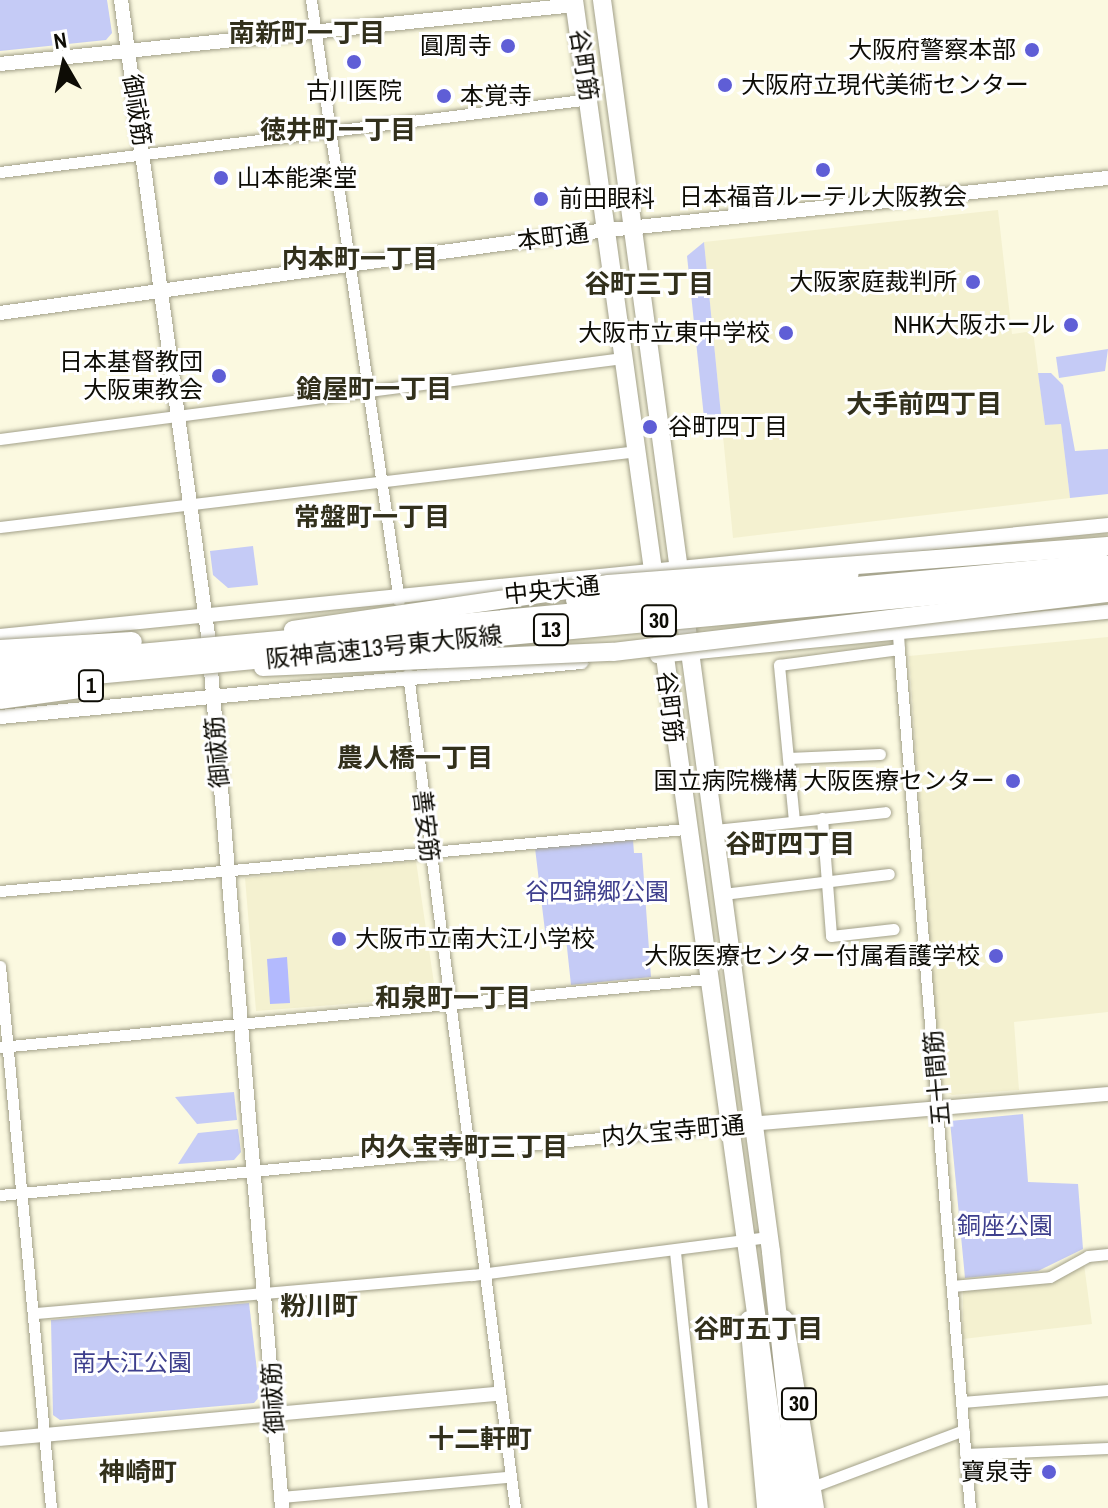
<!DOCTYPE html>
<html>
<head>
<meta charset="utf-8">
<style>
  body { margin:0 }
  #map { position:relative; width:1108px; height:1508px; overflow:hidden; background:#fbf9e0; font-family:"Archivo Narrow","Noto Sans JP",sans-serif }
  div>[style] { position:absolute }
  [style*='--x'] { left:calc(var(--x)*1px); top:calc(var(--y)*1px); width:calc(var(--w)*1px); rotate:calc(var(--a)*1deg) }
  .built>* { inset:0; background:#f4f1d0 }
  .green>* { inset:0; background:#c5cbf6 }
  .water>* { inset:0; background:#b3bafe }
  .roads { filter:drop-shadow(0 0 2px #a2a089) drop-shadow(0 0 2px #a2a089) }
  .minor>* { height:11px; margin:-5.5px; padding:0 5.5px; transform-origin:5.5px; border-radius:5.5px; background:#fff }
  .tertiary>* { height:14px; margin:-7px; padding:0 7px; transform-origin:7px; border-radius:7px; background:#fff }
  .primary>* { height:18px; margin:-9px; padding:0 9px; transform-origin:9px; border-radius:9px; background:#fff }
  .bridges { filter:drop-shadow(0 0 2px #a2a089) drop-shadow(0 0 2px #a2a089) }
  .primary-bridge>* { height:18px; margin:-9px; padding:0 9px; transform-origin:9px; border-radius:9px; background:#fff }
  .motorway-bridge>* { height:20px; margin:-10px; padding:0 10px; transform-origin:10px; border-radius:10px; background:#fff }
  .dots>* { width:22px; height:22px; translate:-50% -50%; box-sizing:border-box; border:4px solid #fff; border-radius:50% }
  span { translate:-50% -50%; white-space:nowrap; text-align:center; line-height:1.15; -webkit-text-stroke:6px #fff; paint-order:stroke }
  .shield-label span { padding:2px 6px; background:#fff; border:2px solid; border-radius:6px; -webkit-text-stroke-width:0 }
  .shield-label { font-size:22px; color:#0d0c05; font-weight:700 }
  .poi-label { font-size:24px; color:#0d0c05 }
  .right { translate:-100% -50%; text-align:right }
  .left { translate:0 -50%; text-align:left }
  .street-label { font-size:24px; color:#0d0c05 }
  .park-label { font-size:24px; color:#3e3f8d }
  .neighbourhood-label { font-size:26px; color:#32301c; font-weight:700 }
  .north { position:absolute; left:24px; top:24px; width:80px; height:80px; -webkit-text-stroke:6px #fff; paint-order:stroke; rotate:351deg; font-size:22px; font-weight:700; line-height:32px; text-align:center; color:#0d0c05 }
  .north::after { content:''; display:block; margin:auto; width:28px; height:36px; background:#0d0c05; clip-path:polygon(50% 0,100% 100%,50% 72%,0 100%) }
</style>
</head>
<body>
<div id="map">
  <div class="built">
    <div style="clip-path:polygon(998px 210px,1012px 334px,1033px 331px,1045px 425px,1061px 423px,1070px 498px,733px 538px,704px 242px)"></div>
    <div style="clip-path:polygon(1108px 637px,1108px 1012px,1014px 1022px,1019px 1090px,952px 1095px,940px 1088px,909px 656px)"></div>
    <div style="clip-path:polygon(416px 861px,436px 997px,256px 1011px,245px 878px)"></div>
    <div style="clip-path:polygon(1084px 1264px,1092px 1324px,963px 1339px,963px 1290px,1051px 1282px)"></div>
  </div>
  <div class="green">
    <div style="clip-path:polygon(0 0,107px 0,112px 33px,106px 40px,0 51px)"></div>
    <div style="clip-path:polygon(704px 242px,722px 425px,705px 427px,687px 256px)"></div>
    <div style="clip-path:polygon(1108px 349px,1105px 371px,1059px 378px,1056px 357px)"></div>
    <div style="clip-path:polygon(1038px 373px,1051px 373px,1063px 385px,1075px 451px,1108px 449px,1108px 494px,1070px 498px,1061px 424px,1045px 425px)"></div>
    <div style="clip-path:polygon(253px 546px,258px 585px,228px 588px,213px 575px,210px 551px)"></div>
    <div style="clip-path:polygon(633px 840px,634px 853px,642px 853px,651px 977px,571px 985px,565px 929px,545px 931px,535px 848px)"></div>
    <div style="clip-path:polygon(234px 1092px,237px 1120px,197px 1124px,175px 1097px)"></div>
    <div style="clip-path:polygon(1023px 1114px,1028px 1182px,1078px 1184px,1083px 1249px,1038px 1271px,965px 1278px,950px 1121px)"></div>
    <div style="clip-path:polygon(238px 1129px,241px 1152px,234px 1160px,178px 1164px,198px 1133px)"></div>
    <div style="clip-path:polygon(249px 1303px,260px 1396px,254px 1403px,60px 1420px,53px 1415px,51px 1320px)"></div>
  </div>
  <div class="water">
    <div style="clip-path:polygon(287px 957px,290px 1003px,270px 1004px,267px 959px)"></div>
  </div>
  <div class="roads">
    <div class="minor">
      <div style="--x:311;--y:0;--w:607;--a:81.67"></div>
      <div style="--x:0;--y:172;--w:594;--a:-7.05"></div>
      <div style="--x:0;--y:439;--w:628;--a:-7.41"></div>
      <div style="--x:0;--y:527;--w:642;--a:-6.8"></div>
      <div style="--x:899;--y:649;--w:862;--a:85.28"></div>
      <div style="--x:408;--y:674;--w:841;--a:82.69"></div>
      <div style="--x:788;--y:758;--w:92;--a:-2.5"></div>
      <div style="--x:822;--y:818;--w:118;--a:85.6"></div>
      <div style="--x:831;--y:936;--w:63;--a:-6.3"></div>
      <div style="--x:794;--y:821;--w:157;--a:-95.5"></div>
      <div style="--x:779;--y:665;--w:121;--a:-7.6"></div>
      <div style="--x:899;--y:649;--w:16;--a:-94"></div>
      <div style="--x:715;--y:830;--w:171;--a:-6"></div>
      <div style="--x:0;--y:891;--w:688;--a:-5.17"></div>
      <div style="--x:723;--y:894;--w:167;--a:-6.9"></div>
      <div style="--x:0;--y:966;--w:544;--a:84.62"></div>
      <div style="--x:0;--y:1047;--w:709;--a:-5.5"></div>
      <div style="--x:0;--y:1195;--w:729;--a:-5.43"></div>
      <div style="--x:675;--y:1252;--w:257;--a:84"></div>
      <div style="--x:952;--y:1286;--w:98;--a:-5.2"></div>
      <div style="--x:1050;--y:1277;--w:43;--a:-28.9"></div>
      <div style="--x:1088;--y:1256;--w:20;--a:-6"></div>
      <div style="--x:36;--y:1313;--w:438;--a:-5"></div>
      <div style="--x:472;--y:1275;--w:299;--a:-7.3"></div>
      <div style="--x:962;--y:1402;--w:146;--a:-4.7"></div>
      <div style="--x:965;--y:1454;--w:143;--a:-2.4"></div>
      <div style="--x:812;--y:1487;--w:162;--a:-20.6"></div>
      <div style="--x:281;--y:1497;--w:226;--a:-5.1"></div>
    </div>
    <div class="tertiary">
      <div style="--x:121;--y:0;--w:641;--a:82.2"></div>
      <div style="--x:208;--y:635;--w:876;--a:85.15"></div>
      <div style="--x:0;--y:64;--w:578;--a:-5.86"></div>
      <div style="--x:0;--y:313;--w:585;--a:-7.85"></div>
      <div style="--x:580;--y:233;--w:531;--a:-5.95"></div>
      <div style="--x:0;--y:636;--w:1114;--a:-5.72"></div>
      <div style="--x:657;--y:656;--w:453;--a:-5.6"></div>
      <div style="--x:0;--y:717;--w:584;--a:-5.41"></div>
      <div style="--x:726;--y:1126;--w:383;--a:-4.8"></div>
      <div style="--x:0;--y:1439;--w:498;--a:-5.2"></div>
    </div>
    <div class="primary">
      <div style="--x:574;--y:0;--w:1522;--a:82.11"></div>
      <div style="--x:602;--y:0;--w:1263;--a:82.31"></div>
      <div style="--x:771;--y:1252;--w:257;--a:84"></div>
      <div style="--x:784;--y:1319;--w:192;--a:80.7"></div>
      <div style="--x:749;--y:1320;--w:189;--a:84.8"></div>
    </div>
  </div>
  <div class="bridges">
    <div class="primary-bridge">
      <div style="--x:293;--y:630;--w:318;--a:-8.3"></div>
      <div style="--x:608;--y:584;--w:501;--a:-4.35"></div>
      <div style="--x:263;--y:667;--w:350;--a:-2.5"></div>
      <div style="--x:613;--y:652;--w:499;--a:-6.8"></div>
    </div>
    <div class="motorway-bridge">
      <div style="--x:576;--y:600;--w:274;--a:-5.6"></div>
      <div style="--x:0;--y:650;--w:132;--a:-3.5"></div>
      <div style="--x:0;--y:667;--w:1107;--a:-5.34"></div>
      <div style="--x:0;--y:683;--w:1107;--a:-5.39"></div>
      <div style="--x:0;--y:699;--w:81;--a:-7.8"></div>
    </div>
  </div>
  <div class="dots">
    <div style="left:508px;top:46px;background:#5f5ed6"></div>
    <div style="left:1032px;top:50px;background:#5f5ed6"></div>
    <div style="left:354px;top:62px;background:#5f5ed6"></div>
    <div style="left:725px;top:85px;background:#5f5ed6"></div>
    <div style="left:444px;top:96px;background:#5f5ed6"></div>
    <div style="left:823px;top:170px;background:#5f5ed6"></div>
    <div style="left:221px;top:178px;background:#5f5ed6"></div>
    <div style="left:541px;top:199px;background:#5f5ed6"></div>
    <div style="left:973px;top:282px;background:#5f5ed6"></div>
    <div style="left:1071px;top:325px;background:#5f5ed6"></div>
    <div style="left:786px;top:333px;background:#5f5ed6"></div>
    <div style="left:219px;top:376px;background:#5f5ed6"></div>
    <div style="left:650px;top:427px;background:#5f5ed6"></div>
    <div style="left:1013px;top:781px;background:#5f5ed6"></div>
    <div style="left:339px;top:939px;background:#5f5ed6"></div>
    <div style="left:996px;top:956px;background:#5f5ed6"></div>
    <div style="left:1049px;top:1472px;background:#5f5ed6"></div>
  </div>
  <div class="shield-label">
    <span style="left:659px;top:621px">30</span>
    <span style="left:551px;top:630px">13</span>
    <span style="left:91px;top:686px">1</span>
    <span style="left:799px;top:1404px">30</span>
  </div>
  <div class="poi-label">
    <span class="right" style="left:492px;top:46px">圓周寺</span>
    <span class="right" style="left:1016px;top:50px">大阪府警察本部</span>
    <span class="left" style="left:741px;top:85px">大阪府立現代美術センター</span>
    <span style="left:354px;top:91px">古川医院</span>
    <span class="left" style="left:460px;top:96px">本覚寺</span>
    <span class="left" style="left:237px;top:178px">山本能楽堂</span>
    <span style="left:823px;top:197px">日本福音ルーテル大阪教会</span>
    <span class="left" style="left:559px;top:199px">前田眼科</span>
    <span class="right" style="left:957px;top:282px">大阪家庭裁判所</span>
    <span class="right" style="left:1055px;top:325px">NHK大阪ホール</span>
    <span class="right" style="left:770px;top:333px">大阪市立東中学校</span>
    <span class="right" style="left:203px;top:376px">日本基督教団<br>大阪東教会</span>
    <span class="left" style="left:668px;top:427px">谷町四丁目</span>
    <span class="right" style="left:995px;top:781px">国立病院機構 大阪医療センター</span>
    <span class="left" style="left:355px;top:939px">大阪市立南大江小学校</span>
    <span class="right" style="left:980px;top:956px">大阪医療センター付属看護学校</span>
    <span class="right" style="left:1033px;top:1472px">寶泉寺</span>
  </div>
  <div class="street-label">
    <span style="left:584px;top:65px;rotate:81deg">谷町筋</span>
    <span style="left:137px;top:110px;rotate:81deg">御祓筋</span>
    <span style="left:553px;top:237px;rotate:-7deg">本町通</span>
    <span style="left:552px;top:590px;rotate:-6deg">中央大通</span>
    <span style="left:384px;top:647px;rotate:-6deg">阪神高速13号東大阪線</span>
    <span style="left:670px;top:707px;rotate:83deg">谷町筋</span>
    <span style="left:217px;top:752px;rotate:-95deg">御祓筋</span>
    <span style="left:426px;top:826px;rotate:83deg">善安筋</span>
    <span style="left:937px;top:1078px;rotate:-95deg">五十間筋</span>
    <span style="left:673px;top:1131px;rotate:-5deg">内久宝寺町通</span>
    <span style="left:273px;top:1398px;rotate:-93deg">御祓筋</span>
  </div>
  <div class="park-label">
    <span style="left:597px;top:892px">谷四錦郷公園</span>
    <span style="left:1005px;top:1226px">銅座公園</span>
    <span style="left:132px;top:1363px">南大江公園</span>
  </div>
  <div class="neighbourhood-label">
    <span style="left:307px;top:33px">南新町一丁目</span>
    <span style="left:338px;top:130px">徳井町一丁目</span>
    <span style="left:360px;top:259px">内本町一丁目</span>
    <span style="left:649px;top:284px">谷町三丁目</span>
    <span style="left:374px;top:389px">鎗屋町一丁目</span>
    <span style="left:924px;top:404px">大手前四丁目</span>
    <span style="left:372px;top:517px">常盤町一丁目</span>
    <span style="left:415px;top:758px">農人橋一丁目</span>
    <span style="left:790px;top:844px">谷町四丁目</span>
    <span style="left:453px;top:998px">和泉町一丁目</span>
    <span style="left:464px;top:1147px">内久宝寺町三丁目</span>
    <span style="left:319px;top:1306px">粉川町</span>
    <span style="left:758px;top:1329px">谷町五丁目</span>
    <span style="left:480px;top:1439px">十二軒町</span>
    <span style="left:138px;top:1472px">神崎町</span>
  </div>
  <div class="north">N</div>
</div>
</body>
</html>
